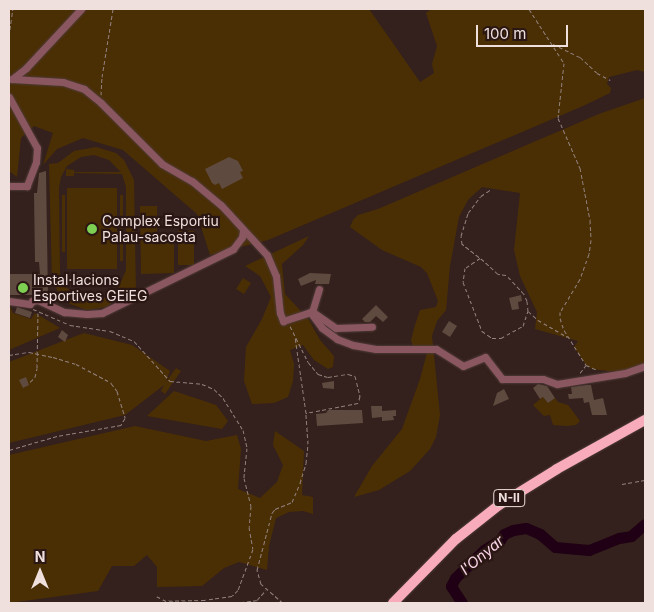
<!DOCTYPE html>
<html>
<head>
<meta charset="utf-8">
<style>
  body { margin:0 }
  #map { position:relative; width:654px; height:612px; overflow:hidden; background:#34201c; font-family:Inter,sans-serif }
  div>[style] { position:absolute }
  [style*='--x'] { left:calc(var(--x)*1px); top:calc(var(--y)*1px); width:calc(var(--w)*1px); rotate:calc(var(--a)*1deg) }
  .green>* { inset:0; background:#4b2f04 }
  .river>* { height:11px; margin:-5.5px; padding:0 5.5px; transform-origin:5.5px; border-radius:5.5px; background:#200014 }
  .building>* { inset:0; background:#5f4a3f }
  .path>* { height:1px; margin-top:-0.5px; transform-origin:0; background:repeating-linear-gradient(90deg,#92817e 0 4px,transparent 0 6.5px) }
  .roads { filter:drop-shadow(0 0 1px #4e3b37) drop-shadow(0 0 1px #4e3b37) }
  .minor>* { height:7px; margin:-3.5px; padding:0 3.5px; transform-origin:3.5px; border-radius:3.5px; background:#8a5761 }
  .highway>* { height:10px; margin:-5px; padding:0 5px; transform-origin:5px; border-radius:5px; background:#f8acbb }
  .dots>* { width:14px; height:14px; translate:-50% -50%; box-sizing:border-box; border:2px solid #2a1613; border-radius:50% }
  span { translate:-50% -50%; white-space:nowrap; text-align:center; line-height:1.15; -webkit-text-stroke:4.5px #2a1613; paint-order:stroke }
  .shield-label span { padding:1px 4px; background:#2a1613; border:1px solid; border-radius:4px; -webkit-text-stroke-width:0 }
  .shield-label { font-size:12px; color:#efe0de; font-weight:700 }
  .poi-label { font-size:14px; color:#efe0de }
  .left { translate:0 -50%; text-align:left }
  .water-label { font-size:15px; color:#fad5e8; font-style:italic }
  .frame { position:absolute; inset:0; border:10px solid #efe0de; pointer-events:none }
  .north { position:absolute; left:15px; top:547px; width:50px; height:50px; -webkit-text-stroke:4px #2a1613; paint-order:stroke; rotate:0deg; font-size:14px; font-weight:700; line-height:20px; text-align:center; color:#efe0de }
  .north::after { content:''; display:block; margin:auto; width:18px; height:22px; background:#efe0de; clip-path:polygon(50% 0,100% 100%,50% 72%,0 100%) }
  .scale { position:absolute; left:476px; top:25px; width:92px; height:22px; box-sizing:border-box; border:2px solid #efe0de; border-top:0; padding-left:6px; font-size:15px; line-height:18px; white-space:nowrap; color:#efe0de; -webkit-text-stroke:4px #2a1613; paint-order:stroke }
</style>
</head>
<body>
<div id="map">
  <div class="green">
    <div style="clip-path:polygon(9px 9px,369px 9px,420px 82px,434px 73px,432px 64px,437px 46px,426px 13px,431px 9px,645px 9px,645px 72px,637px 70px,609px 77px,607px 84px,611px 88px,610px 93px,583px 106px,268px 240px,210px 255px,197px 214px,123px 150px,83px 138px,57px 149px,43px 165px,53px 133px,34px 126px,21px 138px,17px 177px,9px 171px)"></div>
    <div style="clip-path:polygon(645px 98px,645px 366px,625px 373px,592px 369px,586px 365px,574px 347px,578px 341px,535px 329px,537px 312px,520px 276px,514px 250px,520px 193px,482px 187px,468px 200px,459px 217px,450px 266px,446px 310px,437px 321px,432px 336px,440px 415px,436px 437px,430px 449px,410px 471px,379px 490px,354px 497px,372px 466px,402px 429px,420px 379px,428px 349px,414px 349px,411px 340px,415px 325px,420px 310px,436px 307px,438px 301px,427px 273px,421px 267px,382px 250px,350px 227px,353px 220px,358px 215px,378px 209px,599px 114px)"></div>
    <div style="clip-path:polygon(evenodd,96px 147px,116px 153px,124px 160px,134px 180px,136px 293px,125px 294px,106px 307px,87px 310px,70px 304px,62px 298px,52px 281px,49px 164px,58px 163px,74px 151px,96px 147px,94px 155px,109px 160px,121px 172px,74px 172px,74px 170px,66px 169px,66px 176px,74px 176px,74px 173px,122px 174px,126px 187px,126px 270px,118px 289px,104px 298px,92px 300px,73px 294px,65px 286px,60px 275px,59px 188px,61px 177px,67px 166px,81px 157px,94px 155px)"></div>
    <div style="clip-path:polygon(67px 188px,117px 188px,117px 269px,67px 269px)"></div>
    <div style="clip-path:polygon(62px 195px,65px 195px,65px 252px,62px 252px)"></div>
    <div style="clip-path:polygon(120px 195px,123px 195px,123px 261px,120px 261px)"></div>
    <div style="clip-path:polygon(140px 206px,157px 206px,157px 240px,174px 240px,174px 273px,141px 274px)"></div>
    <div style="clip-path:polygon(178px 231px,194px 231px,194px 265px,178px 265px)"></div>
    <div style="clip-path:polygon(309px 236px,303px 245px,282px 264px,285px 294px,309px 320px,320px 340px,334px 356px,333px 367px,328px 369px,314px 360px,303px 345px,290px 350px,294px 364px,293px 381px,288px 397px,274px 403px,252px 404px,244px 381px,246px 347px,262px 319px,271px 297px,260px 276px,245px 266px)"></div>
    <div style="clip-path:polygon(243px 278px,251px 283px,244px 294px,236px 289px)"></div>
    <div style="clip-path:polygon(9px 304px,13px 313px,31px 319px,35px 313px,60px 328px,9px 350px)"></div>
    <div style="clip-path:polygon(84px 333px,132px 345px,170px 371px,166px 382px,176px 368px,181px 371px,165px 394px,161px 391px,164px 385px,125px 415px,9px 443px,9px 362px)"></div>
    <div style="clip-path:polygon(174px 391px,216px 405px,228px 421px,222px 429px,147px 416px)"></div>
    <div style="clip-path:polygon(543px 397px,548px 403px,555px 398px,558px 402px,568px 405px,580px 421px,576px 425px,567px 426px,553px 425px,550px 415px,544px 416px,533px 405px)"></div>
    <div style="clip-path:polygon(135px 426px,206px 441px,237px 435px,241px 449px,238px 489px,260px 498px,277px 482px,283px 465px,273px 445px,275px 431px,304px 451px,302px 495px,313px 497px,313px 514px,303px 511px,289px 512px,276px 518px,269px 546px,267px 570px,239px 562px,224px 568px,202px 586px,157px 587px,157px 567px,147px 555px,134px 566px,112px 566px,98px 591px,9px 603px,9px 455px)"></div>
  </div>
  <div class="river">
    <div style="--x:462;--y:603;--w:20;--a:-123"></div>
    <div style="--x:451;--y:586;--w:9;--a:-63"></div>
    <div style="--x:455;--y:578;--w:40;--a:-44"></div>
    <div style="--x:484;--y:550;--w:19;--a:-32"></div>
    <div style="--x:500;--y:540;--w:7;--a:-56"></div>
    <div style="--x:504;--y:534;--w:10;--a:-24"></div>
    <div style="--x:513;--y:530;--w:13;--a:-9"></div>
    <div style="--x:526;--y:528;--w:15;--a:23"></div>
    <div style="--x:540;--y:534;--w:20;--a:41"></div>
    <div style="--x:555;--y:547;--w:34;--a:5"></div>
    <div style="--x:589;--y:550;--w:32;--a:-22"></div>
    <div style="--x:619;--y:538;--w:12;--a:-9"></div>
    <div style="--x:631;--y:536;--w:18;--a:-41"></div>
  </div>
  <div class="building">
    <div style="clip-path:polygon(229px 157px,238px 161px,243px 171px,240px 172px,243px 178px,222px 189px,219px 183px,215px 185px,212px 183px,205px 169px)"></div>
    <div style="clip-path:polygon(46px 171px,48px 299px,38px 295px,9px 295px,9px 274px,40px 274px,39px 262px,35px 262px,34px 193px,37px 193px,39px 173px)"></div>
    <div style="clip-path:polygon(310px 273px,331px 274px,329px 284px,315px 284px,316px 280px,301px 286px,298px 279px)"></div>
    <div style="clip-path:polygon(521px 295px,522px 301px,518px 302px,519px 309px,512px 310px,509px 298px)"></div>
    <div style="clip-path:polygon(376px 305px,388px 317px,383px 322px,376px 316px,370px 322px,365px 322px,362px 319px)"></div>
    <div style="clip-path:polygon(17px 307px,32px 312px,30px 318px,15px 313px)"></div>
    <div style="clip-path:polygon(449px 321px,457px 326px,450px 337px,442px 332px)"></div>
    <div style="clip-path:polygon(62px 330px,68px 335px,65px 342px,58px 337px)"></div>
    <div style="clip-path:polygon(26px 377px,29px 385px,23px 388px,19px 380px)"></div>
    <div style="clip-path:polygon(334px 381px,334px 389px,323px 388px,322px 383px)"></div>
    <div style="clip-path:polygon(538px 384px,547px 386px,555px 398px,548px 403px,543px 397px,540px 399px,533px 388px)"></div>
    <div style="clip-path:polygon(586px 385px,591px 385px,594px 400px,603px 398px,607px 415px,592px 415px,589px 402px,584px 403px,583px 398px,569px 399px,568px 394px,572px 394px,571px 387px)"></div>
    <div style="clip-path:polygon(504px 389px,509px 399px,493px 406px,497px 393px)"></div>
    <div style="clip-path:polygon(371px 406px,382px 406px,382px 411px,396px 410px,396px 416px,393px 416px,394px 420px,382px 421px,382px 417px,372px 418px)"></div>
    <div style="clip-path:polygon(328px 410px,362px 410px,363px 423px,317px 426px,316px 414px,326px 413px)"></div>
  </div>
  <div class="path">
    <div style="--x:529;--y:9;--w:64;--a:57.1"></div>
    <div style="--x:564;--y:63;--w:55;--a:96.2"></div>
    <div style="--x:558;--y:118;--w:55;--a:66.3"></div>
    <div style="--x:580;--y:168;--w:53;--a:79.1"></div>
    <div style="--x:590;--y:220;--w:20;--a:87"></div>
    <div style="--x:591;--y:240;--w:14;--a:98"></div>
    <div style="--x:589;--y:254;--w:27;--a:110"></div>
    <div style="--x:580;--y:279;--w:39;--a:121"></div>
    <div style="--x:560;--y:312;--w:6;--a:90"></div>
    <div style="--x:560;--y:318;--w:13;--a:72"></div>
    <div style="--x:564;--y:330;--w:41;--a:57.8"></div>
    <div style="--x:586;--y:365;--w:12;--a:24"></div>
    <div style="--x:9;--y:36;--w:27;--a:-82"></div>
    <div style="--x:553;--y:44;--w:30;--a:26"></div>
    <div style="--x:580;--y:57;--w:23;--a:43"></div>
    <div style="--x:597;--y:73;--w:15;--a:28"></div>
    <div style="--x:101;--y:95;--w:18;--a:-87"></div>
    <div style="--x:102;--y:77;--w:69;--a:-80.8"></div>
    <div style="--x:480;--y:258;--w:18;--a:146"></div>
    <div style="--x:465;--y:268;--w:14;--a:98"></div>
    <div style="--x:463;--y:282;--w:53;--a:68.8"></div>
    <div style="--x:482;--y:331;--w:12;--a:35"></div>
    <div style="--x:492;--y:338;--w:9;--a:0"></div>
    <div style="--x:501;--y:338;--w:25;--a:-29"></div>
    <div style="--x:523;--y:326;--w:16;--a:-72"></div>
    <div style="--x:528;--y:311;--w:10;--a:-96"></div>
    <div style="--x:527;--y:301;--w:8;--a:-113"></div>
    <div style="--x:524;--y:294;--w:26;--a:-133"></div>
    <div style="--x:506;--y:275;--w:8;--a:-173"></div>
    <div style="--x:498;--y:274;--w:19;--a:-137"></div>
    <div style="--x:484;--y:261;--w:28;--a:-142"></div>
    <div style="--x:462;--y:244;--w:8;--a:-97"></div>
    <div style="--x:461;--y:236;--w:24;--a:-73"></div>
    <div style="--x:468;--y:213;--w:21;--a:-53"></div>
    <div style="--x:481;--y:196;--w:11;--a:-34"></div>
    <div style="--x:33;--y:309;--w:40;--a:23.4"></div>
    <div style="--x:70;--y:325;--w:40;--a:8.5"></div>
    <div style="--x:110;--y:331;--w:26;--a:23"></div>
    <div style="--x:134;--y:341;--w:54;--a:48"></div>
    <div style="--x:170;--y:381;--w:32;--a:5"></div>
    <div style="--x:202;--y:384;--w:13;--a:23"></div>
    <div style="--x:214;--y:389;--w:13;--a:45"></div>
    <div style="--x:223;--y:398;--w:38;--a:58"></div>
    <div style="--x:243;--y:430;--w:18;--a:77"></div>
    <div style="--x:247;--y:448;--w:30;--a:96"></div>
    <div style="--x:244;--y:478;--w:29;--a:76"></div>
    <div style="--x:251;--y:506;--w:21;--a:95"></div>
    <div style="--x:249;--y:527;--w:22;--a:80"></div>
    <div style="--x:253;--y:549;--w:44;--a:110.1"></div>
    <div style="--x:238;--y:590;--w:8;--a:135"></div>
    <div style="--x:232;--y:596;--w:27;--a:172"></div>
    <div style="--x:205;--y:600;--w:39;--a:179"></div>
    <div style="--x:166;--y:601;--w:11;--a:-153"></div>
    <div style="--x:528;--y:311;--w:13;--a:42"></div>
    <div style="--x:538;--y:320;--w:34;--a:30"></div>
    <div style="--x:290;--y:326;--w:40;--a:63.4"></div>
    <div style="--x:308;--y:362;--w:16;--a:50"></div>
    <div style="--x:318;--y:374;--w:10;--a:17"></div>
    <div style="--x:328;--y:377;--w:20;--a:-9"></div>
    <div style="--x:348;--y:374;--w:7;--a:16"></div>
    <div style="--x:355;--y:376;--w:21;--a:76"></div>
    <div style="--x:360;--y:396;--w:7;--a:106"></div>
    <div style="--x:358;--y:403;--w:53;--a:169.1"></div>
    <div style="--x:306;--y:413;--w:77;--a:-98.2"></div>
    <div style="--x:9;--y:355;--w:20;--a:-9"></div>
    <div style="--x:29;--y:352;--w:25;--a:12"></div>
    <div style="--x:53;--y:357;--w:24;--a:17"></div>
    <div style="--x:76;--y:364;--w:40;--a:28"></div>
    <div style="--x:111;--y:383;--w:10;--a:53"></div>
    <div style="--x:117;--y:391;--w:28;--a:73"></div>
    <div style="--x:125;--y:418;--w:8;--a:120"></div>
    <div style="--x:121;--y:425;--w:65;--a:170.2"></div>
    <div style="--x:57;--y:436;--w:50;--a:163.7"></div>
    <div style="--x:580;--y:373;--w:10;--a:-53"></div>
    <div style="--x:30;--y:382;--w:7;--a:-45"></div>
    <div style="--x:35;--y:377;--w:9;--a:-77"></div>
    <div style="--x:37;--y:368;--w:55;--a:-89"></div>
    <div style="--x:622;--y:484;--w:23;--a:-10"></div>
    <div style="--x:234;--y:603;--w:23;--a:-7"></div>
    <div style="--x:257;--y:600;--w:13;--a:-48"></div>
    <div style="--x:283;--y:603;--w:29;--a:-139"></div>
    <div style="--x:261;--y:584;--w:15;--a:-106"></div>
    <div style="--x:257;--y:570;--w:59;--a:-75.3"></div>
    <div style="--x:272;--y:513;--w:5;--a:-53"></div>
    <div style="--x:275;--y:509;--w:18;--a:-22"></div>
    <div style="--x:292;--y:502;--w:21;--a:-67"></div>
    <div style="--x:300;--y:483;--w:21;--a:-73"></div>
    <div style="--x:306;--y:463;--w:19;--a:-84"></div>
    <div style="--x:308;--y:444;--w:31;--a:-94"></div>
  </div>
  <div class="roads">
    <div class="minor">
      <div style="--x:12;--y:79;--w:51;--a:3.4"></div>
      <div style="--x:63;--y:82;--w:22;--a:18"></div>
      <div style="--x:84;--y:89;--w:22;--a:39"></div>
      <div style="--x:101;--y:103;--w:86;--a:45"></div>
      <div style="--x:162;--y:164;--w:34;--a:30"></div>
      <div style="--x:192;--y:181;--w:38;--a:40"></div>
      <div style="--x:221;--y:205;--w:68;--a:47.4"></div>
      <div style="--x:267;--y:255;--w:23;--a:67"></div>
      <div style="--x:276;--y:276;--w:37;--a:84"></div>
      <div style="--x:280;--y:313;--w:9;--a:69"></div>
      <div style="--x:283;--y:321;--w:28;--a:-18"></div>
      <div style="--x:310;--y:312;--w:20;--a:53"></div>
      <div style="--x:322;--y:328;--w:19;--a:36"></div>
      <div style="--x:337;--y:339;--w:17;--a:21"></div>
      <div style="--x:353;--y:345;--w:23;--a:10"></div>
      <div style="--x:376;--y:349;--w:60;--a:0"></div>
      <div style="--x:436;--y:349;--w:32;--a:32"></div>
      <div style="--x:463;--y:366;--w:24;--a:-22"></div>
      <div style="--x:485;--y:357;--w:28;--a:52"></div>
      <div style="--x:502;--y:379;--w:41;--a:0"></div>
      <div style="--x:543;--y:379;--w:15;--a:20"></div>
      <div style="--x:557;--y:384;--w:69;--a:-9.2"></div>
      <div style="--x:625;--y:373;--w:21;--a:-19"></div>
      <div style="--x:12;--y:79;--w:18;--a:-38"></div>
      <div style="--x:26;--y:68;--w:81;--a:-47"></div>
      <div style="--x:9;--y:97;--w:58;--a:61.2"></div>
      <div style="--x:37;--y:148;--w:14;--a:94"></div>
      <div style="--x:36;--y:162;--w:26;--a:111"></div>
      <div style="--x:27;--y:186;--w:18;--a:180"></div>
      <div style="--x:9;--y:301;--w:21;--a:8"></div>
      <div style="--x:30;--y:304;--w:4;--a:-56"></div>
      <div style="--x:32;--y:301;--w:6;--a:-9"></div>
      <div style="--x:38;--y:300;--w:29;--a:25"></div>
      <div style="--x:64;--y:312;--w:23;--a:5"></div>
      <div style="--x:87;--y:314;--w:15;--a:-4"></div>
      <div style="--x:102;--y:313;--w:146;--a:-26"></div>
      <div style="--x:233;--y:249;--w:15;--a:-53"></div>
      <div style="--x:242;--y:237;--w:6;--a:-81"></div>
      <div style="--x:312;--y:312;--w:24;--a:-73"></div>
      <div style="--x:313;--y:312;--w:28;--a:35"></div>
      <div style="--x:336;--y:328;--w:36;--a:-2"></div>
    </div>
    <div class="highway">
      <div style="--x:393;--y:603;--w:90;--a:-45.5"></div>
      <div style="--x:456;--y:539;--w:55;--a:-38.3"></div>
      <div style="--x:499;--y:505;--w:68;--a:-31.8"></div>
      <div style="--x:557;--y:469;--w:101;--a:-29.1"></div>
    </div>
  </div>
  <div class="dots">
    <div style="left:92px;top:229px;background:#7ed053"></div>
    <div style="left:23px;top:288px;background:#7ed053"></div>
  </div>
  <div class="shield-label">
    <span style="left:509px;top:498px">N-II</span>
  </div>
  <div class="poi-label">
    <span class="left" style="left:102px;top:229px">Complex Esportiu<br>Palau-sacosta</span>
    <span class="left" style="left:33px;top:288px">Instal·lacions<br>Esportives GEiEG</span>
  </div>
  <div class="water-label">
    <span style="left:482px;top:555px;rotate:-40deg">l'Onyar</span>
  </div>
  <div class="frame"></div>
  <div class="north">N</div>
  <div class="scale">100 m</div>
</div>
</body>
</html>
